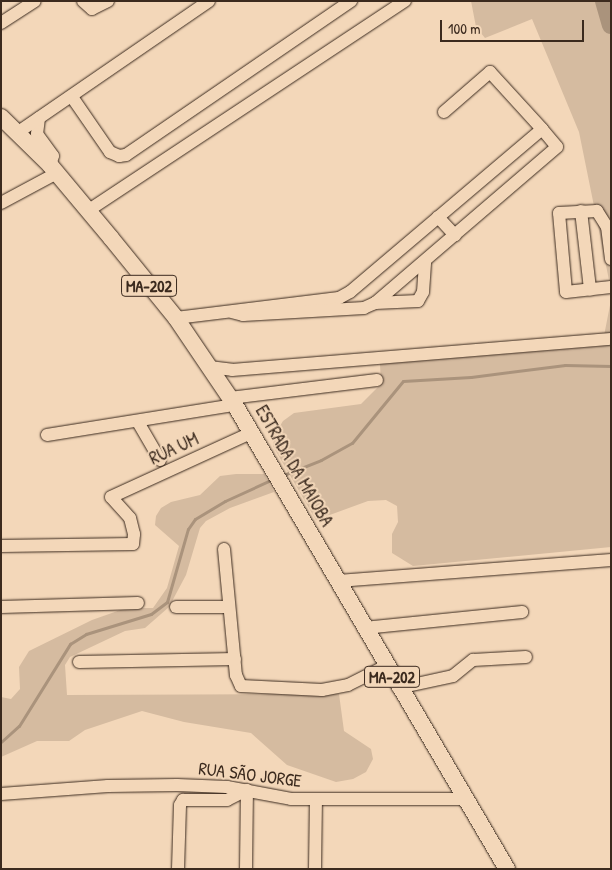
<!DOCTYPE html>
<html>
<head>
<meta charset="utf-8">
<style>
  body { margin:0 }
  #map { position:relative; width:612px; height:870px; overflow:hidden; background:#f3d7b9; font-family:"Patrick Hand",sans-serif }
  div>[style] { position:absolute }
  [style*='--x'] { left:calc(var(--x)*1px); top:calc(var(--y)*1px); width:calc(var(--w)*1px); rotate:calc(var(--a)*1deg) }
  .green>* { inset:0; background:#d5bba0 }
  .stream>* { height:3px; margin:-1.5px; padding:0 1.5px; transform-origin:1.5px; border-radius:1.5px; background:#aa937c }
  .river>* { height:18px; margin:-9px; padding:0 9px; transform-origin:9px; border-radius:9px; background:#aa937c }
  .roads { filter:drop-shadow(0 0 1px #3b2a1e) drop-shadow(0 0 1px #3b2a1e) }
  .minor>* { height:12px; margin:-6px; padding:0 6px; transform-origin:6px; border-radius:6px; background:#f3d7b9 }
  .major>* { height:16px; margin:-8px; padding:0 8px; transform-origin:8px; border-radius:8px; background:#f3d7b9 }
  span { translate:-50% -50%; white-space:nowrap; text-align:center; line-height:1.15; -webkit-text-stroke:4px #f3d7b9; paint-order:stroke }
  .shield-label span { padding:1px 4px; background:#f3d7b9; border:1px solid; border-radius:4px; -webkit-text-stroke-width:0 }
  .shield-label { font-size:16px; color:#3b2a1e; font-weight:700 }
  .street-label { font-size:18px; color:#3b2a1e }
  .frame { position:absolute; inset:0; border:2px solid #3b2a1e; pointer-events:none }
  .scale { position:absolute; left:440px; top:20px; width:144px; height:22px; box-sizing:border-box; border:2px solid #3b2a1e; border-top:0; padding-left:6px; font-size:15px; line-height:18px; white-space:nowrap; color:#3b2a1e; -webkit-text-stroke:4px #f3d7b9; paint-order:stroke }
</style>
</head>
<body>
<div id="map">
  <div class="green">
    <div style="clip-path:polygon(471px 1px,611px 1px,611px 290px,579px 132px,532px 19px,485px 38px,476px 27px)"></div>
    <div style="clip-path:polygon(611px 300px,611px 547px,413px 566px,392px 553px,392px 534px,398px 522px,397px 506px,386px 500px,368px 501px,316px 520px,273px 446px,275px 434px,283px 421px,294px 413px,361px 404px,381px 384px,380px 364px,602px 346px)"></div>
    <div style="clip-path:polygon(236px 474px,264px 474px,274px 492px,230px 508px,206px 521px,200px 528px,186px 575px,169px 607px,145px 628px,125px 631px,70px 657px,65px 665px,67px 695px,339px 694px,344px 731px,371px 749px,373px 759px,366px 772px,353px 779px,336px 782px,287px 765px,251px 733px,184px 722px,142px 711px,85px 730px,69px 741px,37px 741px,1px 757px,1px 697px,11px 699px,20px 689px,19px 667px,29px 651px,92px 620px,126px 608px,153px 608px,167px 588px,179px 546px,155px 525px,156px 516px,161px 508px,171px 502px,200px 495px,220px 476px)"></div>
  </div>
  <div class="stream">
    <div style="--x:281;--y:476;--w:43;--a:-21.8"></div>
    <div style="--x:321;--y:460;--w:35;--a:-29"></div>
    <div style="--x:352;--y:443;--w:80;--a:-50.6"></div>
    <div style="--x:403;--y:381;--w:68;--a:-3.4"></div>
    <div style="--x:471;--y:377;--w:95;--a:-7.3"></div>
    <div style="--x:565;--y:365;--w:46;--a:1.2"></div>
    <div style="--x:1;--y:742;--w:24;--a:-42"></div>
    <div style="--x:19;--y:726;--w:97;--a:-58.1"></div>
    <div style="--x:70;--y:644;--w:19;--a:-32"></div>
    <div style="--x:86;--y:634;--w:68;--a:-17.1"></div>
    <div style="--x:151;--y:614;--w:20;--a:-37"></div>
    <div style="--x:167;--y:602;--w:76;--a:-74"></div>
    <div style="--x:188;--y:529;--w:12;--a:-55"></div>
    <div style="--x:195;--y:519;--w:35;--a:-31"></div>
    <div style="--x:225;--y:501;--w:53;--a:-24.6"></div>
  </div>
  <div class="river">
    <div style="--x:604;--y:1;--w:25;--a:74"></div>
  </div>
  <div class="roads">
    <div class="minor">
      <div style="--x:83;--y:1;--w:12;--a:42"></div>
      <div style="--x:92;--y:9;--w:18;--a:-27"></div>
      <div style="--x:1;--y:23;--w:40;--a:-32.9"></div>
      <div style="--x:72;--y:97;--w:67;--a:55.4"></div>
      <div style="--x:110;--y:152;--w:10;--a:24"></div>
      <div style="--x:119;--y:156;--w:7;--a:-8"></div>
      <div style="--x:126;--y:155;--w:273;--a:-34.4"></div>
      <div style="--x:444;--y:112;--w:61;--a:-41"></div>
      <div style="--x:490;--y:72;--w:77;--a:47.6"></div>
      <div style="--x:39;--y:118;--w:16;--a:97"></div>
      <div style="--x:37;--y:134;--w:27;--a:54"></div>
      <div style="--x:53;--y:156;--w:9;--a:108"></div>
      <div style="--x:17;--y:133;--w:233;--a:-34.5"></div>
      <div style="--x:1;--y:203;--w:64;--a:-28.2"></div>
      <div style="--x:89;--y:210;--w:379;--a:-33.5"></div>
      <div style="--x:581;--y:211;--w:79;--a:83.4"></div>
      <div style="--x:438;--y:217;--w:25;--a:47"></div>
      <div style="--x:611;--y:259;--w:32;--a:-97"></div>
      <div style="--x:607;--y:227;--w:19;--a:-122"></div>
      <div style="--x:597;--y:211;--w:38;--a:177"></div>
      <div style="--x:559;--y:213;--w:79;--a:84.9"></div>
      <div style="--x:566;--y:292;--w:45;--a:-6.3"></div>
      <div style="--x:375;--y:303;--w:43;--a:-2.7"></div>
      <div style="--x:418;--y:301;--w:10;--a:-61"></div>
      <div style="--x:423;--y:292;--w:30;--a:-86"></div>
      <div style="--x:176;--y:318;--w:164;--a:-7"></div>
      <div style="--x:339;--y:298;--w:13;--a:-29"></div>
      <div style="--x:350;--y:292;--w:252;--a:-40.3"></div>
      <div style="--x:542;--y:129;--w:23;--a:50"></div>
      <div style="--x:557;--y:147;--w:240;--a:139.4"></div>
      <div style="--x:375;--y:303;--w:12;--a:156"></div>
      <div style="--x:364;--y:308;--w:121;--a:176.7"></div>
      <div style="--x:243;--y:315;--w:11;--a:-165"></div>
      <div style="--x:209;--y:367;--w:23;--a:7"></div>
      <div style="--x:232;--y:370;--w:380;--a:-4.7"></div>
      <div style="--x:230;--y:398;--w:148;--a:-7"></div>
      <div style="--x:138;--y:422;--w:44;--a:59.9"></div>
      <div style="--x:47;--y:435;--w:190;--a:-9.1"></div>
      <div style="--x:1;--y:546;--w:132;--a:-0.9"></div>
      <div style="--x:133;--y:544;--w:10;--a:-84"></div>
      <div style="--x:134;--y:534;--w:16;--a:-104"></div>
      <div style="--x:130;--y:518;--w:28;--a:-132"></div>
      <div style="--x:111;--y:497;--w:154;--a:-24.6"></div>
      <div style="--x:224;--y:549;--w:127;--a:84.6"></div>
      <div style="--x:236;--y:675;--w:12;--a:66"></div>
      <div style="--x:241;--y:686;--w:81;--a:2.8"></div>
      <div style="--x:322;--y:690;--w:26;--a:-11"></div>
      <div style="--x:348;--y:685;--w:42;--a:-26.6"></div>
      <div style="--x:338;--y:581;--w:274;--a:-4.4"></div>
      <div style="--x:1;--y:607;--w:137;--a:-1.7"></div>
      <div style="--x:176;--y:607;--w:52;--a:0"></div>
      <div style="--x:364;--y:628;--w:159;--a:-5.8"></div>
      <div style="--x:79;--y:662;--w:156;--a:-1.1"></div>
      <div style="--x:398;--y:688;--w:56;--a:-12.3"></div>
      <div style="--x:453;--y:676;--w:26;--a:-39"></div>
      <div style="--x:473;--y:660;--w:53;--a:-3.2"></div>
      <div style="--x:1;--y:794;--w:107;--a:-4.3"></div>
      <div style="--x:108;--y:786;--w:69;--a:-0.8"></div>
      <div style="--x:177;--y:785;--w:50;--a:2.3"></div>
      <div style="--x:227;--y:787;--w:65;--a:10.6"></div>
      <div style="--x:291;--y:799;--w:175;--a:0"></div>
      <div style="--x:178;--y:869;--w:64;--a:-88.2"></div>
      <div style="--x:180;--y:805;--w:6;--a:-59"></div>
      <div style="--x:183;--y:800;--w:44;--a:0"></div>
      <div style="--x:227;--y:800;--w:22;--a:-27"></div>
      <div style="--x:246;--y:869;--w:79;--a:-89.3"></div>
      <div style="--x:315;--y:869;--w:69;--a:-89.2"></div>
    </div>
    <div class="major">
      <div style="--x:1;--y:117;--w:69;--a:44.4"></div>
      <div style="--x:50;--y:165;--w:95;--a:50.1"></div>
      <div style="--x:111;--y:238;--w:103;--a:50.9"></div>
      <div style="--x:176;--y:318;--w:105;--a:55.9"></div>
      <div style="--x:235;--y:405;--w:538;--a:59.62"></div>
    </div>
  </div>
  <div class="shield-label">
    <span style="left:149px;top:286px">MA-202</span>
    <span style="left:392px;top:677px">MA-202</span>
  </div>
  <div class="street-label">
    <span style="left:174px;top:449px;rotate:-25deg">RUA UM</span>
    <span style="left:294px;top:466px;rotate:60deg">ESTRADA DA MAIOBA</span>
    <span style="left:250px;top:775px;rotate:7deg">RUA SÃO JORGE</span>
  </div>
  <div class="frame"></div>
  <div class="scale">100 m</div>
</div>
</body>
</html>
